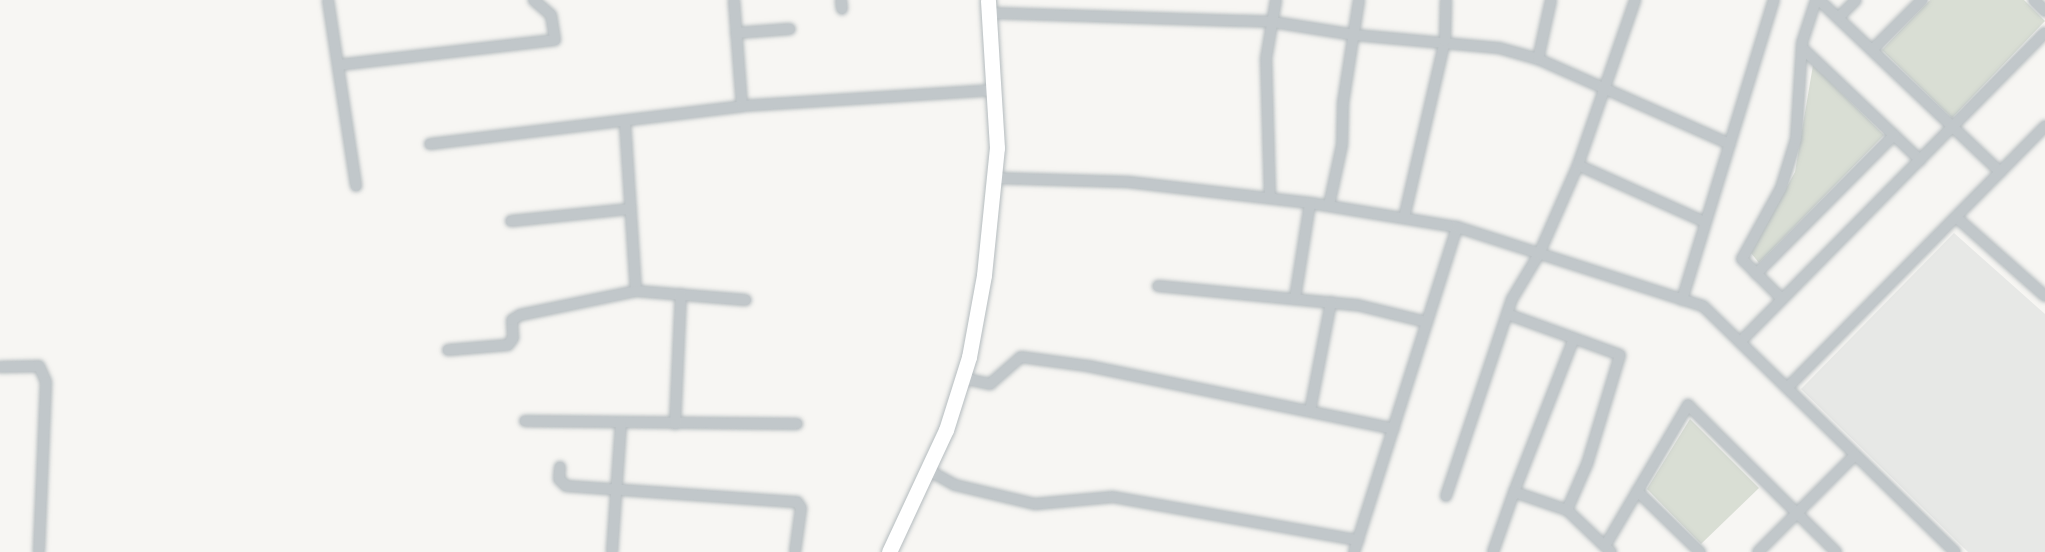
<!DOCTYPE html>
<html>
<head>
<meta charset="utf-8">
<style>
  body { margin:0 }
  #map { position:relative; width:2045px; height:552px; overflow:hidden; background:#f7f6f3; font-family:"DM Sans",sans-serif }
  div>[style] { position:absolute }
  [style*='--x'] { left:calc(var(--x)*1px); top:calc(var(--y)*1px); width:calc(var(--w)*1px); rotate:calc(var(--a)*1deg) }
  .built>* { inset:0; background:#e7e8e6 }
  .green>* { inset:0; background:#d9ded4 }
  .roads { filter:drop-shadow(0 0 2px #b4bbbe) drop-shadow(0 0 2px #b4bbbe) }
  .street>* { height:10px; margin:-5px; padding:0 5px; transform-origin:5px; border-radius:5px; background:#c1c7ca }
  .secondary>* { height:15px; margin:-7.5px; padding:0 7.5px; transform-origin:7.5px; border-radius:7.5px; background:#fff }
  span { translate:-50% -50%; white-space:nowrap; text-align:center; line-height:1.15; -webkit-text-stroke:6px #fff; paint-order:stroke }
</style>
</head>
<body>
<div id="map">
  <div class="built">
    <div style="clip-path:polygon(1954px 233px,2045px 314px,2045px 552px,1968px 552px,1801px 389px)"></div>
  </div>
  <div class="green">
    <div style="clip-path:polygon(1930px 0,2024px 0,2045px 21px,1952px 118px,1882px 50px)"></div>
    <div style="clip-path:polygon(1813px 65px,1884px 135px,1759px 263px,1751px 253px,1795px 172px)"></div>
    <div style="clip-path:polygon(1690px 419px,1759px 488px,1701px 544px,1647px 489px)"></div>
  </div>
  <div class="roads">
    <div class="street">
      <div style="--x:328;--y:0;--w:188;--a:81.4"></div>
      <div style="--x:734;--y:0;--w:106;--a:85.7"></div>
      <div style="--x:841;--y:0;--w:9;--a:84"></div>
      <div style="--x:1819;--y:0;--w:250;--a:43.5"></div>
      <div style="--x:2034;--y:0;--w:16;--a:45"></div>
      <div style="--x:991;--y:13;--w:282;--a:1.8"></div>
      <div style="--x:1273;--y:22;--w:83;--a:9"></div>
      <div style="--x:1355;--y:35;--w:145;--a:5.2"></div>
      <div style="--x:1499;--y:48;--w:41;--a:15.8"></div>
      <div style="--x:1538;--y:59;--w:210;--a:23.9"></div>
      <div style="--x:1838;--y:18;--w:25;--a:-45"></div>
      <div style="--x:736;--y:33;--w:54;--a:-4.2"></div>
      <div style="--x:1802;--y:48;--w:163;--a:43.5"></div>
      <div style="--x:1872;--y:50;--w:71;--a:-45"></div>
      <div style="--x:1538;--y:59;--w:60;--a:-77.6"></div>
      <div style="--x:338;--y:65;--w:218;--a:-6.6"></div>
      <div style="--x:555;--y:40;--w:25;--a:-99"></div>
      <div style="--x:551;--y:15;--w:23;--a:-139"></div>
      <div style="--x:625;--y:122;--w:169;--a:86.3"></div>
      <div style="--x:430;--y:144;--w:314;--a:-6.9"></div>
      <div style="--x:742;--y:106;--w:253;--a:-3.6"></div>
      <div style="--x:1578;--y:165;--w:139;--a:24.2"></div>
      <div style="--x:994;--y:178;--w:134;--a:1.7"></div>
      <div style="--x:1128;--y:182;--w:183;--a:6.6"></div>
      <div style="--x:1310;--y:203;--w:149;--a:9.3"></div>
      <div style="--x:1270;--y:198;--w:139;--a:-91.6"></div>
      <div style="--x:1266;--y:59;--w:60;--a:-80.4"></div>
      <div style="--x:1329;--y:205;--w:61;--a:-77.8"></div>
      <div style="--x:1342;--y:145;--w:42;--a:-88.6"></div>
      <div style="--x:1343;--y:103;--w:104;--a:-81.2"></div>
      <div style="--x:1956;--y:217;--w:119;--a:41.6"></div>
      <div style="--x:1404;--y:218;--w:182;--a:-77"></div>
      <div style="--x:1445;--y:41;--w:41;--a:-88.6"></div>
      <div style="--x:511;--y:221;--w:120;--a:-5.8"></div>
      <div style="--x:1756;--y:274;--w:196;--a:-45.2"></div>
      <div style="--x:1158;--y:286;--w:200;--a:5.5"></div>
      <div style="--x:1357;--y:305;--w:72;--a:13.7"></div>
      <div style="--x:1295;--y:298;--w:96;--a:-81"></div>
      <div style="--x:1782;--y:299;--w:57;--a:-135"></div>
      <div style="--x:1742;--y:259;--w:81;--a:-61.2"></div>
      <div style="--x:1781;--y:188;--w:51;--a:-73"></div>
      <div style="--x:1796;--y:139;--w:96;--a:-86.4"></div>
      <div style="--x:1802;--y:43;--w:45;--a:-72"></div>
      <div style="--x:1682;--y:300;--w:314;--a:-73"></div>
      <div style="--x:1507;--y:314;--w:120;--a:19.9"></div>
      <div style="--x:1620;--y:355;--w:114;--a:106.8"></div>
      <div style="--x:1587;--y:464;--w:50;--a:113.5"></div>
      <div style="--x:1567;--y:510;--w:61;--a:43.7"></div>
      <div style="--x:1740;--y:342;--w:434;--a:-45.4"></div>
      <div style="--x:448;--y:350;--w:60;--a:-4.8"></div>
      <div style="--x:508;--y:345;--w:9;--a:-54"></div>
      <div style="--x:513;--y:338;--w:18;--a:-93"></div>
      <div style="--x:512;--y:320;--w:9;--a:-32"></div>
      <div style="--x:520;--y:315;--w:118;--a:-11.7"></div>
      <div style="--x:636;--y:291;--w:110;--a:4.7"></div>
      <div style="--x:0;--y:367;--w:39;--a:-1"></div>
      <div style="--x:39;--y:366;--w:17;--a:66"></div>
      <div style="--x:46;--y:382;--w:170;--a:92.4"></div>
      <div style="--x:962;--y:378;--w:29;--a:12"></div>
      <div style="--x:990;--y:384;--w:41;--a:-41.1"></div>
      <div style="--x:1021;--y:357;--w:68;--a:7.7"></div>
      <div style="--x:1088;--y:366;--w:312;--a:11.6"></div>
      <div style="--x:1787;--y:388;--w:368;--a:-45.4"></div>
      <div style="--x:1310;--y:411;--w:111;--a:-79.1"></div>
      <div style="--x:525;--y:421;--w:272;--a:0.6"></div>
      <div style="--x:675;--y:424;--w:130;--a:-87.4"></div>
      <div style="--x:560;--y:467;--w:12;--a:95"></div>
      <div style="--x:559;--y:479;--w:10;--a:45"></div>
      <div style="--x:566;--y:486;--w:232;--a:4"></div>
      <div style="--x:797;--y:502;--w:7;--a:56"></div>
      <div style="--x:801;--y:508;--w:44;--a:97.8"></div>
      <div style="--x:928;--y:470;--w:31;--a:29"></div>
      <div style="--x:955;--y:485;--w:82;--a:13.4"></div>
      <div style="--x:1035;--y:504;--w:78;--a:-5.1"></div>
      <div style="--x:1113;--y:497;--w:249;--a:10"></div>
      <div style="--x:1637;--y:491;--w:88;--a:44.1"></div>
      <div style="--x:1514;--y:492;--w:165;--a:-68.7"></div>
      <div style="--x:1446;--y:496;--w:208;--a:-71.5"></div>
      <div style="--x:1512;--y:299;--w:52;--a:-59"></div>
      <div style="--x:1539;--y:254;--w:97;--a:-66.3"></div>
      <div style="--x:1578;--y:165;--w:175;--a:-70.9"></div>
      <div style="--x:1605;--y:546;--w:164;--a:-59.5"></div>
      <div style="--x:1688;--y:405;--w:209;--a:44.8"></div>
      <div style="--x:612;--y:552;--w:129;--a:-86"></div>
      <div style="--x:1354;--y:552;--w:341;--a:-72.4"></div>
      <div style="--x:1457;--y:227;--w:258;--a:17.8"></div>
      <div style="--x:1703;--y:306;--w:352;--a:44.3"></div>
      <div style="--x:1493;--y:552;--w:64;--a:-70.7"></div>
      <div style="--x:1514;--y:492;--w:56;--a:18.8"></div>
      <div style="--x:1758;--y:552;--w:137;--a:-45"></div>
    </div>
    <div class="secondary">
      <div style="--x:889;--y:552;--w:135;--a:-65"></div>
      <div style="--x:946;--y:430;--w:77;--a:-72.5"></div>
      <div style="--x:969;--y:357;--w:83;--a:-79.6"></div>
      <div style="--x:984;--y:275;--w:128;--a:-84.2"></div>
      <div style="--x:997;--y:148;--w:148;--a:-93.5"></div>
    </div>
  </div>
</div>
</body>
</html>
